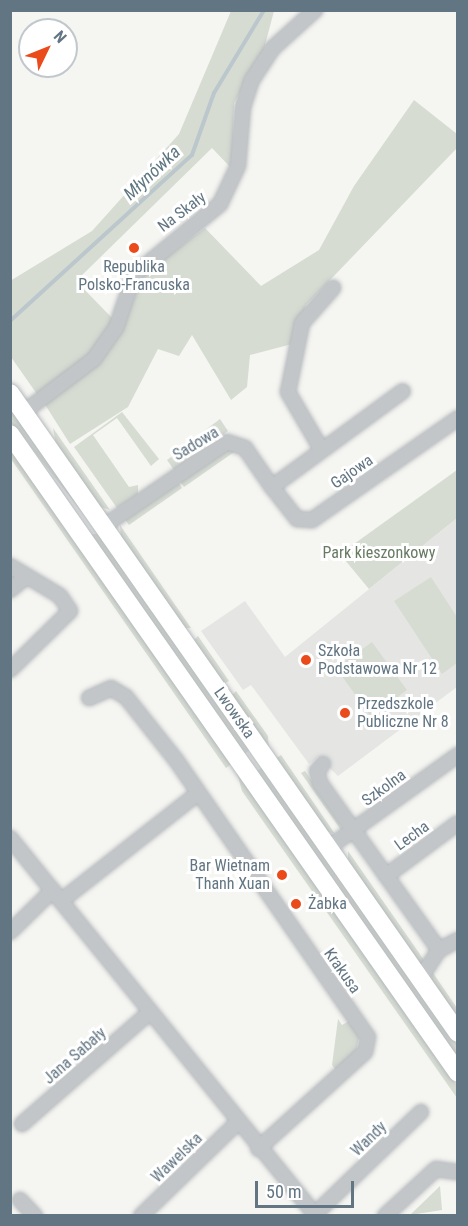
<!DOCTYPE html>
<html>
<head>
<meta charset="utf-8">
<style>
  body { margin:0 }
  #map { position:relative; width:468px; height:1226px; overflow:hidden; background:#f5f5f1; font-family:"Roboto Condensed",sans-serif }
  div>[style] { position:absolute }
  [style*='--x'] { left:calc(var(--x)*1px); top:calc(var(--y)*1px); width:calc(var(--w)*1px); rotate:calc(var(--a)*1deg) }
  .built>* { inset:0; background:#e5e6e4 }
  .green>* { inset:0; background:#d6dcd2 }
  .stream>* { height:4px; margin:-2px; padding:0 2px; transform-origin:2px; border-radius:2px; background:#bbc7cc }
  .roads { filter:drop-shadow(0 0 2px #b5b9bd) drop-shadow(0 0 2px #b5b9bd) }
  .minor>* { height:14px; margin:-7px; padding:0 7px; transform-origin:7px; border-radius:7px; background:#c2c6c9 }
  .major>* { height:18px; margin:-9px; padding:0 9px; transform-origin:9px; border-radius:9px; background:#fff }
  .dots>* { width:16px; height:16px; translate:-50% -50%; box-sizing:border-box; border:3px solid #fff; border-radius:50% }
  span { translate:-50% -50%; white-space:nowrap; text-align:center; line-height:1.15; -webkit-text-stroke:6px #fff; paint-order:stroke }
  .street-label { font-size:16px; color:#627583 }
  .poi-label { font-size:16px; color:#627583 }
  .left { translate:0 -50%; text-align:left }
  .right { translate:-100% -50%; text-align:right }
  .park-label { font-size:16px; color:#677a62 }
  .water-label { font-size:18px; color:#5e7781; font-style:italic }
  .frame { position:absolute; inset:0; border:12px solid #627583; pointer-events:none }
  .north { position:absolute; left:18px; top:18px; width:60px; height:60px; box-sizing:border-box; background:#fff; border:2px solid #c0c8cd; border-radius:50%; rotate:47deg; font-size:16px; font-weight:700; line-height:24px; text-align:center; color:#627583 }
  .north::after { content:''; display:block; margin:auto; width:21px; height:27px; background:#eb4a1b; clip-path:polygon(50% 0,100% 100%,50% 72%,0 100%) }
  .scale { position:absolute; left:255px; top:1181px; width:99px; height:27px; box-sizing:border-box; border:3px solid #627583; border-top:0; padding-left:8px; font-size:18px; line-height:21px; white-space:nowrap; color:#627583; -webkit-text-stroke:4px #fff; paint-order:stroke }
</style>
</head>
<body>
<div id="map">
  <div class="built">
    <div style="clip-path:polygon(457px 518px,457px 687px,338px 776px,318px 757px,309px 764px,251px 685px,243px 690px,201px 631px,245px 601px,285px 657px)"></div>
  </div>
  <div class="green">
    <div style="clip-path:polygon(231px 11px,274px 11px,264px 49px,234px 103px,232px 169px,212px 148px,76px 281px,115px 321px,101px 346px,39px 397px,11px 357px,10px 281px,92px 231px,179px 134px)"></div>
    <div style="clip-path:polygon(414px 100px,457px 134px,457px 148px,306px 305px,292px 344px,250px 355px,247px 387px,231px 400px,192px 335px,179px 356px,158px 349px,128px 407px,70px 444px,44px 403px,85px 371px,138px 278px,205px 228px,261px 286px,319px 250px,354px 186px)"></div>
    <div style="clip-path:polygon(10px 406px,92px 525px,11px 422px)"></div>
    <div style="clip-path:polygon(122px 412px,159px 459px,151px 466px,117px 418px,93px 435px,129px 487px,138px 485px,138px 494px,117px 508px,74px 447px)"></div>
    <div style="clip-path:polygon(220px 419px,228px 431px,204px 448px,196px 437px)"></div>
    <div style="clip-path:polygon(53px 428px,110px 510px,100px 507px,56px 445px)"></div>
    <div style="clip-path:polygon(193px 441px,200px 451px,174px 470px,167px 460px)"></div>
    <div style="clip-path:polygon(10px 448px,232px 764px,230px 765px,226px 768px,11px 459px)"></div>
    <div style="clip-path:polygon(223px 449px,237px 450px,184px 487px,179px 480px)"></div>
    <div style="clip-path:polygon(457px 470px,457px 518px,369px 589px,340px 554px)"></div>
    <div style="clip-path:polygon(177px 481px,182px 488px,129px 525px,124px 518px)"></div>
    <div style="clip-path:polygon(120px 525px,191px 628px,184px 628px,121px 539px)"></div>
    <div style="clip-path:polygon(89px 534px,100px 534px,251px 749px,243px 755px)"></div>
    <div style="clip-path:polygon(431px 577px,457px 617px,457px 663px,442px 674px,394px 601px)"></div>
    <div style="clip-path:polygon(198px 636px,229px 681px,223px 684px,193px 641px)"></div>
    <div style="clip-path:polygon(372px 642px,407px 690px,399px 696px,402px 702px,374px 721px,336px 668px)"></div>
    <div style="clip-path:polygon(236px 691px,268px 736px,269px 751px,231px 696px)"></div>
    <div style="clip-path:polygon(281px 755px,335px 834px,326px 831px,275px 759px)"></div>
    <div style="clip-path:polygon(263px 767px,457px 1045px,457px 1059px,255px 772px)"></div>
    <div style="clip-path:polygon(305px 771px,340px 823px,341px 830px,301px 773px)"></div>
    <div style="clip-path:polygon(237px 773px,457px 1086px,457px 1098px,242px 791px)"></div>
    <div style="clip-path:polygon(348px 851px,424px 960px,421px 964px,348px 863px)"></div>
    <div style="clip-path:polygon(431px 970px,457px 1008px,457px 1020px,432px 983px)"></div>
    <div style="clip-path:polygon(338px 1019px,342px 1025px,349px 1021px,359px 1037px,356px 1052px,337px 1071px,332px 1065px)"></div>
    <div style="clip-path:polygon(440px 1186px,442px 1210px,410px 1215px)"></div>
  </div>
  <div class="stream">
    <div style="--x:10;--y:321;--w:246;--a:-42.4"></div>
    <div style="--x:192;--y:155;--w:66;--a:-70.5"></div>
    <div style="--x:214;--y:93;--w:97;--a:-58.9"></div>
  </div>
  <div class="roads">
    <div class="minor">
      <div style="--x:24;--y:412;--w:88;--a:-37.1"></div>
      <div style="--x:94;--y:359;--w:38;--a:-55"></div>
      <div style="--x:116;--y:328;--w:56;--a:-71.2"></div>
      <div style="--x:134;--y:275;--w:112;--a:-39.5"></div>
      <div style="--x:220;--y:204;--w:42;--a:-64.7"></div>
      <div style="--x:238;--y:166;--w:59;--a:-85.2"></div>
      <div style="--x:243;--y:107;--w:28;--a:-72"></div>
      <div style="--x:252;--y:80;--w:38;--a:-57"></div>
      <div style="--x:273;--y:48;--w:57;--a:-42.1"></div>
      <div style="--x:320;--y:447;--w:64;--a:-120.2"></div>
      <div style="--x:288;--y:392;--w:70;--a:-78.5"></div>
      <div style="--x:302;--y:323;--w:47;--a:-48.5"></div>
      <div style="--x:272;--y:487;--w:41;--a:52"></div>
      <div style="--x:297;--y:519;--w:15;--a:4"></div>
      <div style="--x:312;--y:520;--w:178;--a:-34.9"></div>
      <div style="--x:104;--y:526;--w:149;--a:-34.3"></div>
      <div style="--x:227;--y:442;--w:19;--a:18"></div>
      <div style="--x:245;--y:448;--w:47;--a:55.3"></div>
      <div style="--x:272;--y:487;--w:162;--a:-36.2"></div>
      <div style="--x:10;--y:566;--w:58;--a:31"></div>
      <div style="--x:60;--y:596;--w:18;--a:56"></div>
      <div style="--x:70;--y:611;--w:84;--a:135.5"></div>
      <div style="--x:10;--y:590;--w:22;--a:-39"></div>
      <div style="--x:89;--y:698;--w:24;--a:-24"></div>
      <div style="--x:111;--y:688;--w:17;--a:31"></div>
      <div style="--x:126;--y:697;--w:80;--a:51.6"></div>
      <div style="--x:176;--y:760;--w:337;--a:55.3"></div>
      <div style="--x:368;--y:1037;--w:15;--a:101"></div>
      <div style="--x:365;--y:1052;--w:144;--a:137.8"></div>
      <div style="--x:323;--y:764;--w:9;--a:131"></div>
      <div style="--x:317;--y:771;--w:12;--a:76"></div>
      <div style="--x:320;--y:783;--w:205;--a:54.5"></div>
      <div style="--x:10;--y:838;--w:484;--a:51"></div>
      <div style="--x:328;--y:848;--w:160;--a:-35.6"></div>
      <div style="--x:386;--y:876;--w:89;--a:-36.4"></div>
      <div style="--x:61;--y:901;--w:174;--a:-38.2"></div>
      <div style="--x:10;--y:932;--w:60;--a:-44.3"></div>
      <div style="--x:420;--y:979;--w:35;--a:-57"></div>
      <div style="--x:439;--y:950;--w:21;--a:-28"></div>
      <div style="--x:22;--y:1124;--w:169;--a:-41.2"></div>
      <div style="--x:20;--y:1200;--w:22;--a:47"></div>
      <div style="--x:141;--y:1216;--w:132;--a:-44.1"></div>
      <div style="--x:313;--y:1216;--w:150;--a:-43.9"></div>
      <div style="--x:385;--y:1216;--w:69;--a:-42.7"></div>
      <div style="--x:436;--y:1169;--w:22;--a:8"></div>
    </div>
    <div class="major">
      <div style="--x:10;--y:393;--w:781;--a:55.01"></div>
      <div style="--x:10;--y:434;--w:780;--a:54.97"></div>
    </div>
  </div>
  <div class="dots">
    <div style="left:134px;top:248px;background:#eb4a1b"></div>
    <div style="left:306px;top:660px;background:#eb4a1b"></div>
    <div style="left:345px;top:713px;background:#eb4a1b"></div>
    <div style="left:282px;top:875px;background:#eb4a1b"></div>
    <div style="left:296px;top:904px;background:#eb4a1b"></div>
  </div>
  <div class="street-label">
    <span style="left:182px;top:212px;rotate:-37deg">Na Skały</span>
    <span style="left:196px;top:444px;rotate:-31deg">Sadowa</span>
    <span style="left:352px;top:472px;rotate:-35deg">Gajowa</span>
    <span style="left:234px;top:713px;rotate:55deg">Lwowska</span>
    <span style="left:384px;top:788px;rotate:-36deg">Szkolna</span>
    <span style="left:412px;top:836px;rotate:-36deg">Lecha</span>
    <span style="left:342px;top:971px;rotate:55deg">Krakusa</span>
    <span style="left:75px;top:1056px;rotate:-41deg">Jana Sabały</span>
    <span style="left:369px;top:1139px;rotate:-44deg">Wandy</span>
    <span style="left:177px;top:1158px;rotate:-44deg">Wawelska</span>
  </div>
  <div class="poi-label">
    <span style="left:134px;top:276px">Republika<br>Polsko-Francuska</span>
    <span class="left" style="left:318px;top:660px">Szkoła<br>Podstawowa Nr 12</span>
    <span class="left" style="left:357px;top:713px">Przedszkole<br>Publiczne Nr 8</span>
    <span class="right" style="left:270px;top:875px">Bar Wietnam<br>Thanh Xuan</span>
    <span class="left" style="left:308px;top:904px">Żabka</span>
  </div>
  <div class="park-label">
    <span style="left:379px;top:553px">Park kieszonkowy</span>
  </div>
  <div class="water-label">
    <span style="left:152px;top:173px;rotate:-43deg">Młynówka</span>
  </div>
  <div class="frame"></div>
  <div class="north">N</div>
  <div class="scale">50 m</div>
</div>
</body>
</html>
